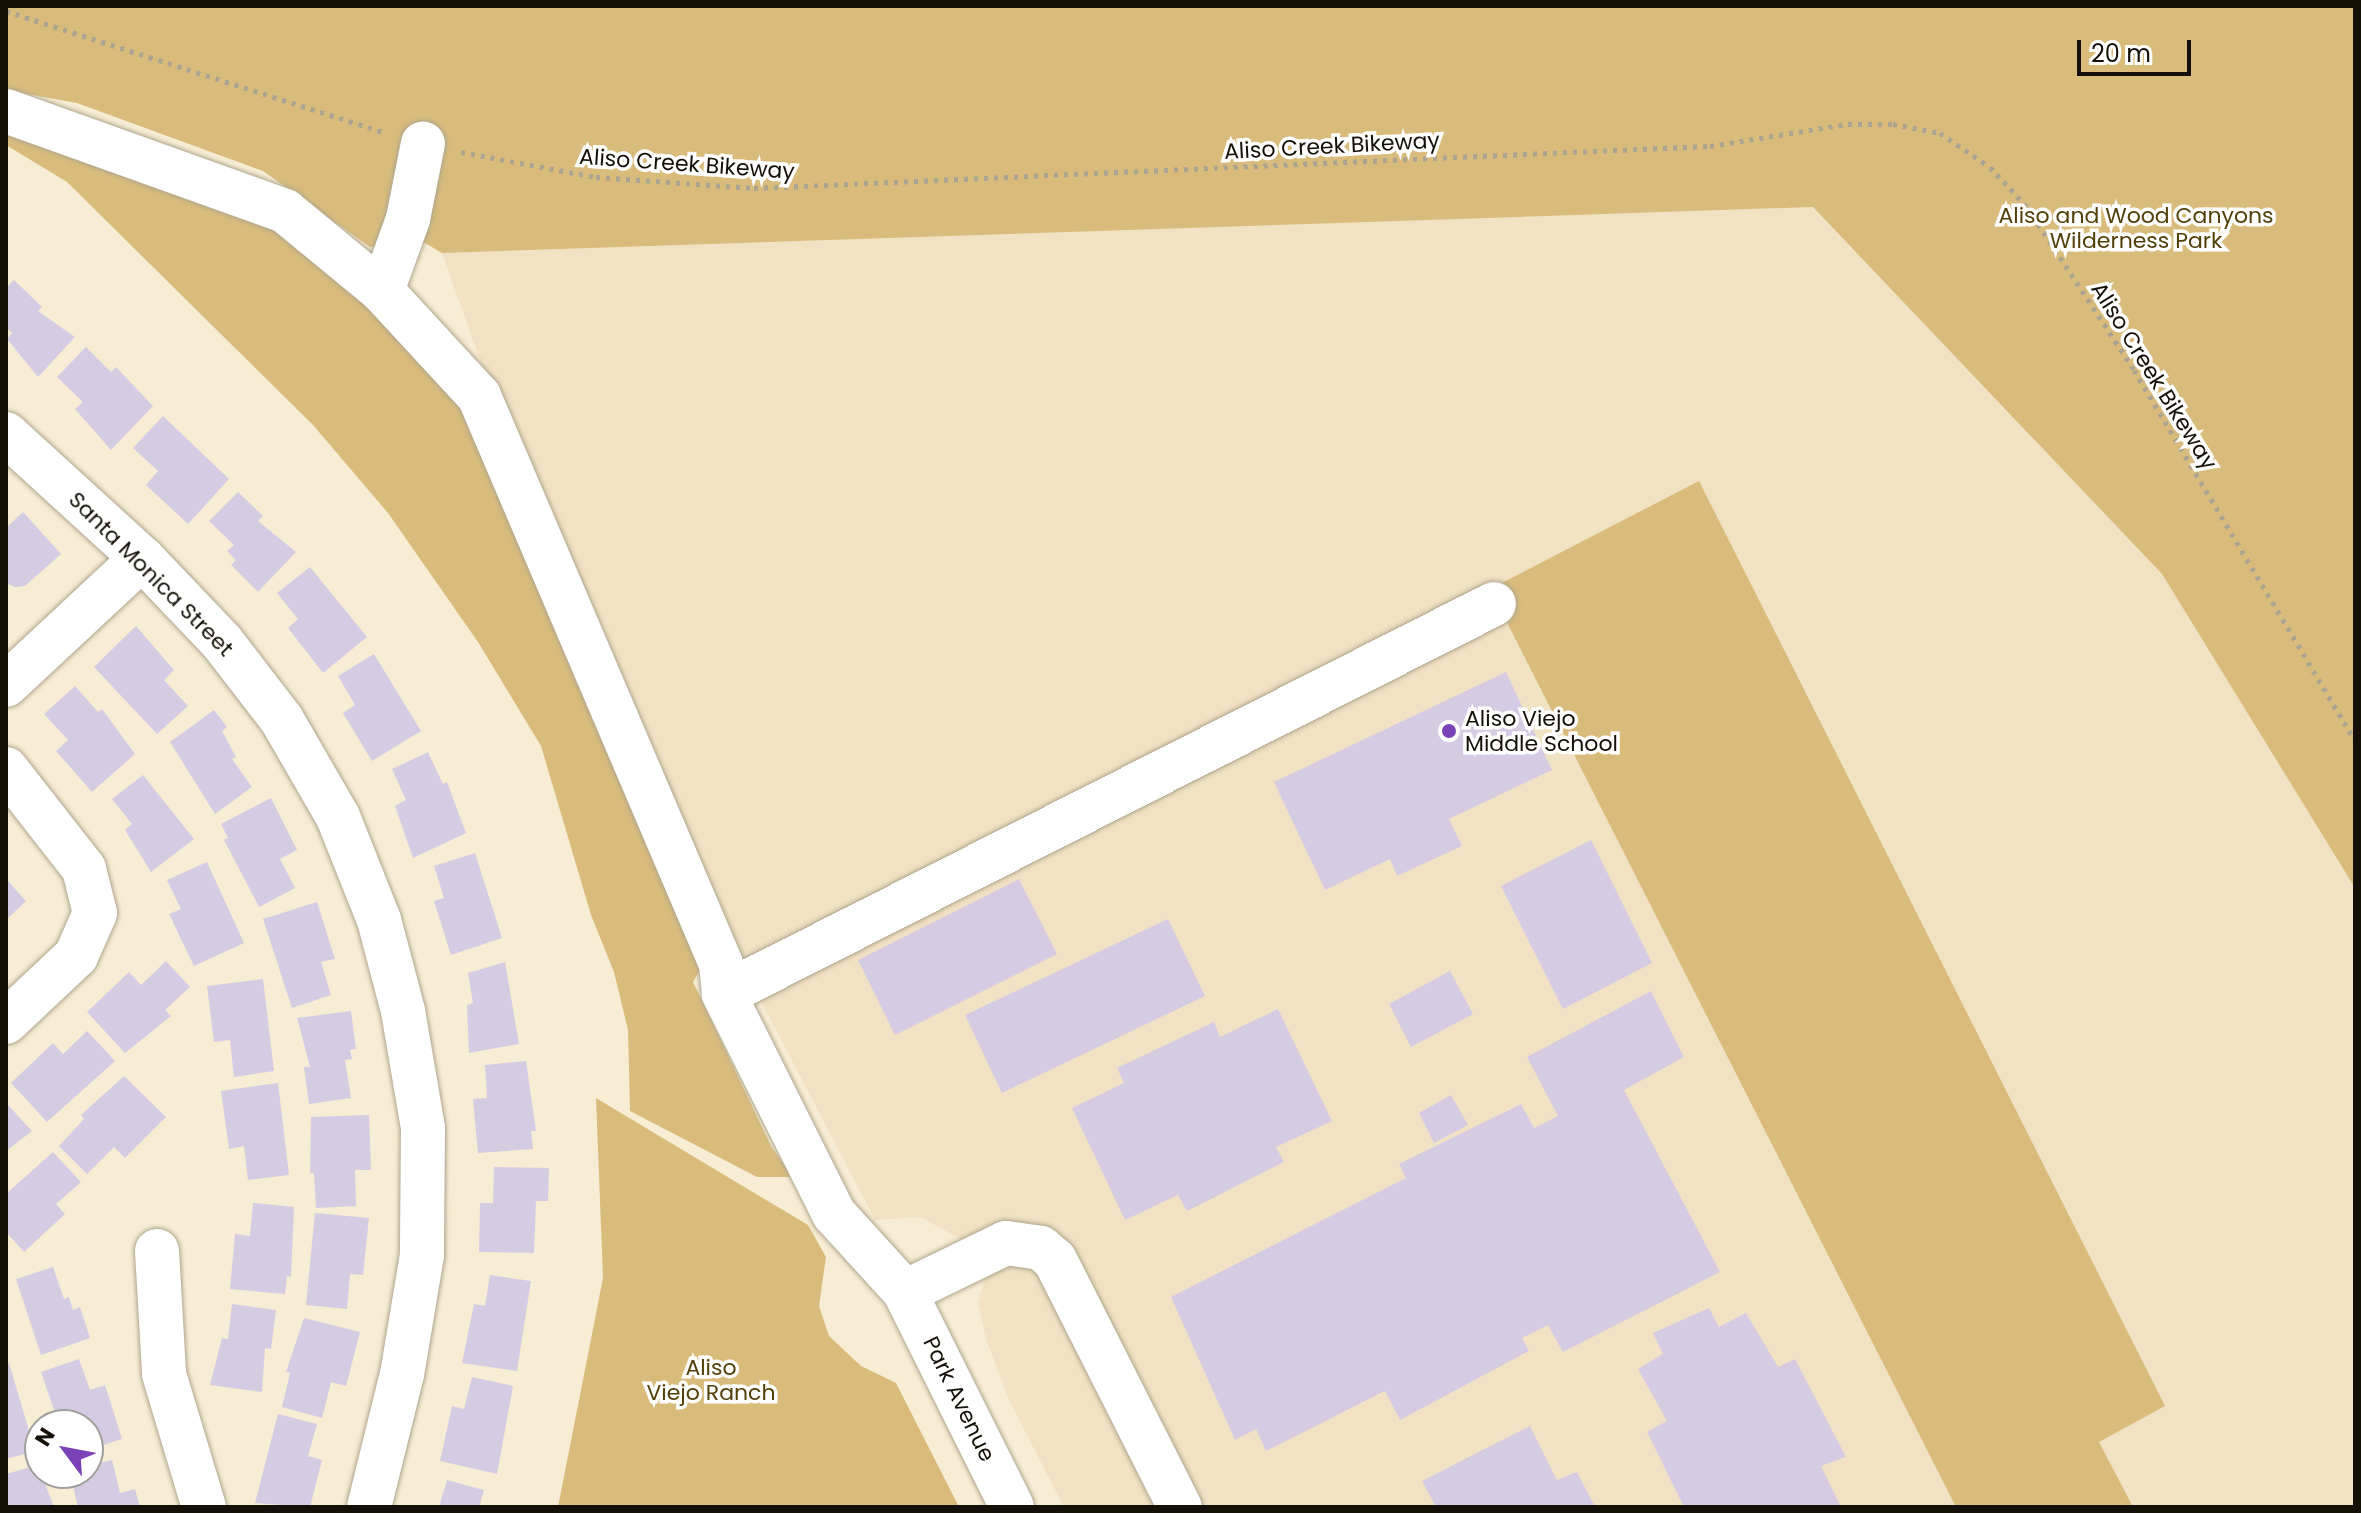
<!DOCTYPE html>
<html>
<head>
<meta charset="utf-8">
<style>
  body { margin:0 }
  #map { position:relative; width:2361px; height:1513px; overflow:hidden; background:#f7ecd4; font-family:Poppins,sans-serif }
  div>[style] { position:absolute }
  [style*='--x'] { left:calc(var(--x)*1px); top:calc(var(--y)*1px); width:calc(var(--w)*1px); rotate:calc(var(--a)*1deg) }
  .built>* { inset:0; background:#f0e2c2 }
  .green>* { inset:0; background:#d9bc7c }
  .building>* { inset:0; background:#d5cce4 }
  .path>* { height:5px; margin-top:-2.5px; transform-origin:0; background:repeating-linear-gradient(90deg,#aca491 0 4px,transparent 0 10px) }
  .roads { filter:drop-shadow(0 0 2px #afa58e) drop-shadow(0 0 2px #afa58e) }
  .minor>* { height:44px; margin:-22px; padding:0 22px; transform-origin:22px; border-radius:22px; background:#fff }
  .dots>* { width:22px; height:22px; translate:-50% -50%; box-sizing:border-box; border:4px solid #fff; border-radius:50% }
  span { translate:-50% -50%; white-space:nowrap; text-align:center; line-height:1.15; -webkit-text-stroke:7px #fff; paint-order:stroke }
  .street-label { font-size:22px; color:#141008 }
  .park-label { font-size:22px; color:#533f08 }
  .poi-label { font-size:22px; color:#141008 }
  .left { translate:0 -50%; text-align:left }
  .frame { position:absolute; inset:0; border:8px solid #141008; pointer-events:none }
  .north { position:absolute; left:24px; top:1409px; width:80px; height:80px; box-sizing:border-box; background:#fff; border:2px solid #a19f9c; border-radius:50%; rotate:302deg; font-size:22px; font-weight:700; line-height:32px; text-align:center; color:#141008 }
  .north::after { content:''; display:block; margin:auto; width:28px; height:36px; background:#7b42b8; clip-path:polygon(50% 0,100% 100%,50% 72%,0 100%) }
  .scale { position:absolute; left:2077px; top:40px; width:114px; height:36px; box-sizing:border-box; border:4px solid #141008; border-top:0; padding-left:10px; font-size:24px; line-height:28px; white-space:nowrap; color:#141008; -webkit-text-stroke:6px #fff; paint-order:stroke }
</style>
</head>
<body>
<div id="map">
  <div class="built">
    <div style="clip-path:polygon(1813px 207px,2162px 574px,2355px 888px,2355px 1507px,1064px 1507px,1009px 1400px,987px 1342px,978px 1303px,984px 1282px,961px 1239px,920px 1217px,875px 1220px,739px 959px,494px 399px,442px 253px)"></div>
  </div>
  <div class="green">
    <div style="clip-path:polygon(6px 6px,2355px 6px,2355px 888px,2162px 574px,1813px 207px,442px 253px,425px 243px,370px 247px,263px 171px,77px 103px,22px 93px,6px 121px)"></div>
    <div style="clip-path:polygon(6px 131px,292px 237px,423px 356px,466px 416px,701px 968px,693px 982px,771px 1146px,792px 1177px,757px 1177px,630px 1111px,628px 1030px,614px 972px,591px 915px,541px 746px,478px 642px,388px 513px,313px 425px,67px 182px,6px 145px)"></div>
    <div style="clip-path:polygon(1699px 481px,2165px 1406px,2099px 1442px,2133px 1507px,1956px 1507px,1490px 589px)"></div>
    <div style="clip-path:polygon(596px 1098px,808px 1225px,826px 1257px,819px 1306px,829px 1336px,861px 1366px,896px 1383px,959px 1507px,558px 1507px,603px 1278px)"></div>
  </div>
  <div class="building">
    <div style="clip-path:polygon(14px 280px,42px 307px,38px 311px,75px 337px,38px 377px,7px 339px,12px 333px,6px 327px,6px 288px)"></div>
    <div style="clip-path:polygon(86px 347px,111px 372px,116px 367px,153px 406px,111px 450px,75px 409px,83px 402px,57px 377px)"></div>
    <div style="clip-path:polygon(163px 416px,229px 479px,188px 524px,146px 485px,158px 471px,133px 448px)"></div>
    <div style="clip-path:polygon(238px 492px,263px 516px,258px 521px,296px 552px,258px 592px,231px 565px,236px 560px,227px 551px,234px 545px,209px 521px)"></div>
    <div style="clip-path:polygon(23px 512px,61px 554px,25px 586px,15px 587px,6px 583px,6px 528px)"></div>
    <div style="clip-path:polygon(310px 567px,367px 637px,323px 673px,288px 628px,298px 619px,277px 593px)"></div>
    <div style="clip-path:polygon(136px 626px,174px 670px,164px 680px,188px 706px,157px 734px,94px 667px)"></div>
    <div style="clip-path:polygon(374px 654px,421px 731px,372px 761px,343px 713px,355px 705px,338px 676px)"></div>
    <div style="clip-path:polygon(1506px 672px,1552px 770px,1449px 819px,1462px 846px,1397px 876px,1390px 859px,1325px 890px,1274px 782px)"></div>
    <div style="clip-path:polygon(75px 686px,98px 712px,102px 709px,135px 754px,92px 792px,56px 751px,68px 740px,44px 714px)"></div>
    <div style="clip-path:polygon(214px 710px,227px 727px,222px 731px,236px 757px,232px 759px,252px 787px,215px 814px,170px 742px)"></div>
    <div style="clip-path:polygon(428px 752px,443px 784px,447px 782px,466px 833px,413px 858px,395px 806px,406px 800px,392px 769px)"></div>
    <div style="clip-path:polygon(143px 775px,194px 839px,151px 872px,125px 830px,132px 824px,112px 799px)"></div>
    <div style="clip-path:polygon(271px 798px,297px 850px,280px 859px,295px 888px,259px 907px,224px 840px,228px 838px,221px 824px)"></div>
    <div style="clip-path:polygon(1591px 840px,1652px 963px,1563px 1009px,1501px 886px)"></div>
    <div style="clip-path:polygon(475px 853px,502px 938px,451px 955px,434px 901px,444px 898px,434px 866px)"></div>
    <div style="clip-path:polygon(207px 862px,244px 943px,194px 966px,169px 914px,181px 909px,167px 880px)"></div>
    <div style="clip-path:polygon(6px 879px,26px 901px,6px 920px)"></div>
    <div style="clip-path:polygon(1019px 879px,1057px 954px,895px 1035px,858px 960px)"></div>
    <div style="clip-path:polygon(317px 902px,335px 959px,321px 962px,331px 995px,292px 1008px,263px 919px)"></div>
    <div style="clip-path:polygon(1168px 919px,1205px 996px,1002px 1093px,965px 1015px)"></div>
    <div style="clip-path:polygon(166px 961px,190px 987px,165px 1010px,171px 1016px,125px 1053px,87px 1012px,129px 972px,141px 985px)"></div>
    <div style="clip-path:polygon(505px 962px,519px 1044px,469px 1053px,467px 1005px,473px 1003px,468px 973px)"></div>
    <div style="clip-path:polygon(1450px 971px,1473px 1014px,1411px 1047px,1389px 1004px)"></div>
    <div style="clip-path:polygon(263px 979px,274px 1071px,234px 1077px,230px 1040px,214px 1042px,207px 986px)"></div>
    <div style="clip-path:polygon(1651px 991px,1684px 1057px,1624px 1090px,1720px 1272px,1563px 1352px,1548px 1325px,1522px 1338px,1529px 1351px,1400px 1420px,1385px 1391px,1266px 1451px,1256px 1429px,1235px 1440px,1171px 1297px,1406px 1178px,1399px 1164px,1521px 1104px,1534px 1128px,1558px 1116px,1527px 1057px)"></div>
    <div style="clip-path:polygon(1278px 1009px,1332px 1121px,1276px 1147px,1284px 1162px,1187px 1211px,1178px 1195px,1125px 1220px,1072px 1108px,1124px 1083px,1117px 1068px,1214px 1022px,1220px 1037px)"></div>
    <div style="clip-path:polygon(351px 1011px,356px 1049px,350px 1050px,352px 1059px,345px 1060px,351px 1098px,309px 1104px,304px 1067px,310px 1067px,297px 1018px)"></div>
    <div style="clip-path:polygon(87px 1031px,115px 1061px,47px 1122px,11px 1083px,53px 1043px,63px 1054px)"></div>
    <div style="clip-path:polygon(526px 1061px,536px 1131px,531px 1131px,533px 1149px,478px 1153px,473px 1099px,487px 1098px,485px 1065px)"></div>
    <div style="clip-path:polygon(124px 1076px,166px 1117px,125px 1158px,114px 1147px,87px 1174px,59px 1146px,84px 1119px,81px 1115px)"></div>
    <div style="clip-path:polygon(278px 1083px,289px 1175px,248px 1180px,244px 1146px,229px 1149px,221px 1091px)"></div>
    <div style="clip-path:polygon(1451px 1095px,1468px 1125px,1434px 1143px,1419px 1113px)"></div>
    <div style="clip-path:polygon(6px 1103px,32px 1131px,6px 1151px)"></div>
    <div style="clip-path:polygon(369px 1115px,371px 1170px,355px 1170px,356px 1206px,316px 1208px,314px 1173px,310px 1173px,311px 1117px)"></div>
    <div style="clip-path:polygon(53px 1152px,81px 1182px,56px 1204px,65px 1214px,24px 1252px,6px 1232px,6px 1194px)"></div>
    <div style="clip-path:polygon(494px 1167px,549px 1168px,548px 1201px,536px 1201px,534px 1253px,479px 1252px,480px 1203px,493px 1203px)"></div>
    <div style="clip-path:polygon(253px 1203px,294px 1207px,291px 1277px,287px 1276px,285px 1294px,230px 1289px,235px 1234px,250px 1236px)"></div>
    <div style="clip-path:polygon(315px 1213px,369px 1218px,363px 1275px,350px 1274px,347px 1309px,306px 1305px)"></div>
    <div style="clip-path:polygon(53px 1267px,64px 1299px,69px 1297px,73px 1310px,80px 1307px,90px 1338px,41px 1355px,16px 1279px)"></div>
    <div style="clip-path:polygon(490px 1275px,531px 1281px,517px 1371px,462px 1363px,474px 1304px,485px 1306px)"></div>
    <div style="clip-path:polygon(232px 1304px,276px 1310px,271px 1349px,265px 1348px,262px 1392px,210px 1385px,222px 1338px,228px 1339px)"></div>
    <div style="clip-path:polygon(1709px 1308px,1719px 1327px,1746px 1313px,1778px 1367px,1795px 1359px,1846px 1457px,1821px 1466px,1841px 1507px,1684px 1507px,1647px 1432px,1667px 1421px,1638px 1369px,1663px 1354px,1653px 1333px)"></div>
    <div style="clip-path:polygon(304px 1318px,360px 1332px,346px 1386px,331px 1382px,322px 1418px,282px 1407px,290px 1373px,286px 1372px)"></div>
    <div style="clip-path:polygon(79px 1359px,90px 1390px,105px 1385px,122px 1439px,88px 1450px,88px 1425px,59px 1425px,41px 1372px)"></div>
    <div style="clip-path:polygon(9px 1363px,35px 1451px,6px 1459px,6px 1364px)"></div>
    <div style="clip-path:polygon(472px 1377px,513px 1386px,497px 1474px,440px 1461px,452px 1406px,464px 1409px)"></div>
    <div style="clip-path:polygon(278px 1414px,317px 1424px,308px 1456px,322px 1460px,310px 1507px,255px 1503px)"></div>
    <div style="clip-path:polygon(1530px 1426px,1557px 1480px,1577px 1472px,1595px 1507px,1436px 1507px,1422px 1481px)"></div>
    <div style="clip-path:polygon(112px 1460px,120px 1493px,135px 1489px,140px 1507px,78px 1507px,70px 1473px,88px 1473px,88px 1466px)"></div>
    <div style="clip-path:polygon(38px 1465px,54px 1507px,6px 1507px,6px 1474px)"></div>
    <div style="clip-path:polygon(447px 1480px,484px 1490px,479px 1507px,439px 1507px)"></div>
  </div>
  <div class="path">
    <div style="--x:6;--y:11;--w:398;--a:17.8"></div>
    <div style="--x:461;--y:152;--w:137;--a:10.5"></div>
    <div style="--x:596;--y:177;--w:158;--a:4"></div>
    <div style="--x:754;--y:188;--w:957;--a:-2.52"></div>
    <div style="--x:1710;--y:146;--w:140;--a:-9.1"></div>
    <div style="--x:1848;--y:124;--w:45;--a:0"></div>
    <div style="--x:1893;--y:124;--w:48;--a:10.8"></div>
    <div style="--x:1940;--y:133;--w:60;--a:34.2"></div>
    <div style="--x:1990;--y:167;--w:54;--a:47.2"></div>
    <div style="--x:2027;--y:207;--w:195;--a:56.7"></div>
    <div style="--x:2134;--y:370;--w:431;--a:59.2"></div>
  </div>
  <div class="roads">
    <div class="minor">
      <div style="--x:6;--y:111;--w:296;--a:19.7"></div>
      <div style="--x:285;--y:211;--w:126;--a:39.5"></div>
      <div style="--x:382;--y:291;--w:143;--a:47.3"></div>
      <div style="--x:479;--y:396;--w:617;--a:66.92"></div>
      <div style="--x:721;--y:964;--w:30;--a:84"></div>
      <div style="--x:382;--y:291;--w:77;--a:-70.1"></div>
      <div style="--x:408;--y:219;--w:77;--a:-78.8"></div>
      <div style="--x:6;--y:434;--w:184;--a:42.4"></div>
      <div style="--x:142;--y:558;--w:116;--a:46.4"></div>
      <div style="--x:222;--y:642;--w:98;--a:52.4"></div>
      <div style="--x:282;--y:720;--w:112;--a:60"></div>
      <div style="--x:338;--y:817;--w:111;--a:68.3"></div>
      <div style="--x:379;--y:920;--w:94;--a:75.2"></div>
      <div style="--x:403;--y:1011;--w:119;--a:80.3"></div>
      <div style="--x:423;--y:1128;--w:127;--a:90.5"></div>
      <div style="--x:422;--y:1255;--w:121;--a:99.5"></div>
      <div style="--x:402;--y:1374;--w:137;--a:103.9"></div>
      <div style="--x:6;--y:685;--w:186;--a:-43"></div>
      <div style="--x:6;--y:769;--w:127;--a:52"></div>
      <div style="--x:84;--y:869;--w:45;--a:76"></div>
      <div style="--x:95;--y:913;--w:47;--a:113.8"></div>
      <div style="--x:76;--y:956;--w:96;--a:136.7"></div>
      <div style="--x:157;--y:1251;--w:123;--a:86.7"></div>
      <div style="--x:164;--y:1374;--w:139;--a:73.3"></div>
      <div style="--x:905;--y:1292;--w:112;--a:-25.9"></div>
      <div style="--x:1006;--y:1243;--w:35;--a:8"></div>
      <div style="--x:1041;--y:1248;--w:18;--a:41"></div>
      <div style="--x:1055;--y:1260;--w:277;--a:63.2"></div>
      <div style="--x:1012;--y:1507;--w:240;--a:-116.5"></div>
      <div style="--x:905;--y:1292;--w:105;--a:-132.3"></div>
      <div style="--x:834;--y:1214;--w:246;--a:-116.6"></div>
      <div style="--x:724;--y:994;--w:863;--a:-26.86"></div>
    </div>
  </div>
  <div class="dots">
    <div style="left:1449px;top:731px;background:#7b42b8"></div>
  </div>
  <div class="street-label">
    <span style="left:1332px;top:146px;rotate:-3deg">Aliso Creek Bikeway</span>
    <span style="left:687px;top:164px;rotate:4deg">Aliso Creek Bikeway</span>
    <span style="left:2154px;top:376px;rotate:58deg">Aliso Creek Bikeway</span>
    <span style="left:151px;top:574px;rotate:45deg">Santa Monica Street</span>
    <span style="left:959px;top:1399px;rotate:64deg">Park Avenue</span>
  </div>
  <div class="park-label">
    <span style="left:2136px;top:228px">Aliso and Wood Canyons<br>Wilderness Park</span>
    <span style="left:711px;top:1380px">Aliso<br>Viejo Ranch</span>
  </div>
  <div class="poi-label">
    <span class="left" style="left:1465px;top:731px">Aliso Viejo<br>Middle School</span>
  </div>
  <div class="frame"></div>
  <div class="north">N</div>
  <div class="scale">20 m</div>
</div>
</body>
</html>
